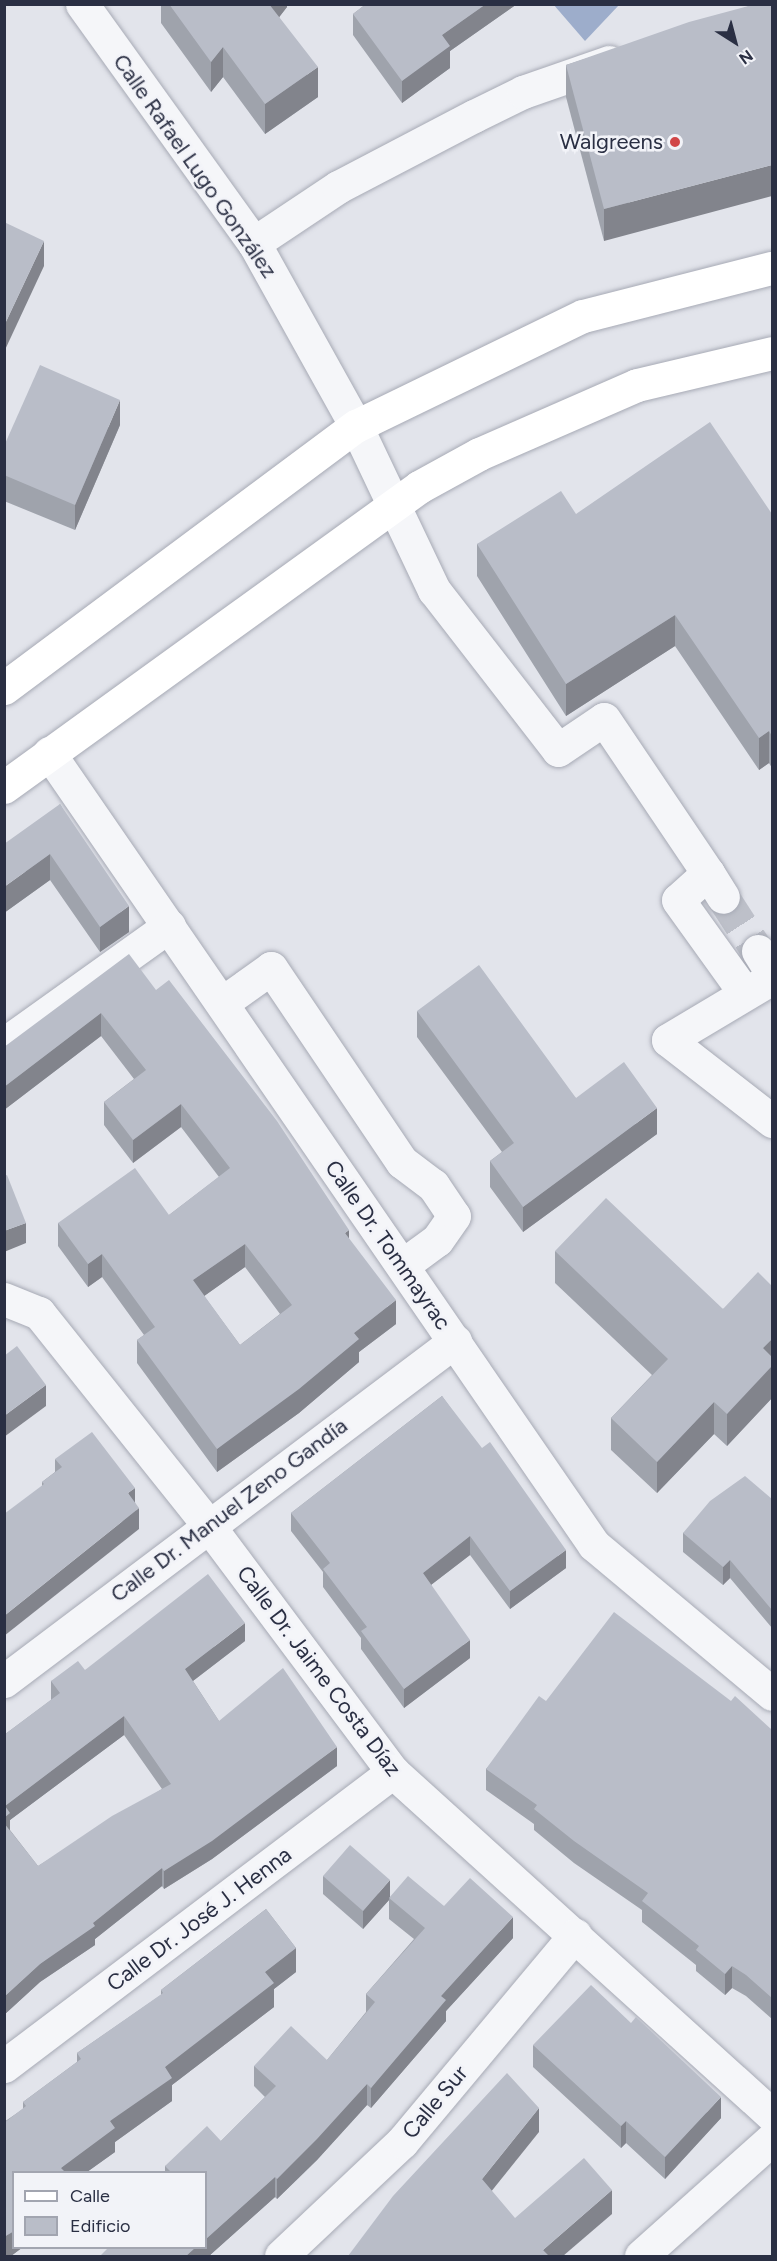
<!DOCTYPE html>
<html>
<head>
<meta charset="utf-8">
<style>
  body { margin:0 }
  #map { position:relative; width:777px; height:2261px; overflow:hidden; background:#e2e4eb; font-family:Figtree,sans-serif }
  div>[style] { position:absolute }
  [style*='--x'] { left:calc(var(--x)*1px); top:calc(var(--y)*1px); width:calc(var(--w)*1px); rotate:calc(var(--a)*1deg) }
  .water>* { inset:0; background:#9dadcb }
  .minor-tunnel>* { height:33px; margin-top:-16.5px; transform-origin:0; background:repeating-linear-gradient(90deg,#bdc0c9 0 33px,transparent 0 49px) }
  .roads { filter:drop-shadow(0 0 2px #a7aab5) drop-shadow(0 0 2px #a7aab5) }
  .minor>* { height:33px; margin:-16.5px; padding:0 16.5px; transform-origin:16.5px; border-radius:16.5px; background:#f5f6f9 }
  .major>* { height:33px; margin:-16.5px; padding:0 16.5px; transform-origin:16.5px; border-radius:16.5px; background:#fff }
  .wall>* { inset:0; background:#9fa3ac }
  .shaded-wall>* { inset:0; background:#82848c }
  .building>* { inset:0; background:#b9bdc8 }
  .dots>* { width:16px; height:16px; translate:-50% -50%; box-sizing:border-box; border:3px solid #f2f3f8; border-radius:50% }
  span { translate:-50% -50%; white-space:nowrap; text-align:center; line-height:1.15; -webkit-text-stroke:5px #f2f3f8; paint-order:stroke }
  .poi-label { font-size:22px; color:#2a2f43 }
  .right { translate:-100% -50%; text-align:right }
  .street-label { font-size:22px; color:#2a2f43 }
  .frame { position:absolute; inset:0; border:6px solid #2a2f43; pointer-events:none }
  .legend { position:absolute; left:12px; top:2171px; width:195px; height:78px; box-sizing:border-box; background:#f2f3f8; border:2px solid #a2a5b0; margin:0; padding:8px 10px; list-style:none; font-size:18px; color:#2a2f43 }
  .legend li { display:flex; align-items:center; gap:12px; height:30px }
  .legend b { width:30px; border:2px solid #a2a5b0 }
  .north { position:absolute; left:705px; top:12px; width:60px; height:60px; -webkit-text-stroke:4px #f2f3f8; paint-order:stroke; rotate:144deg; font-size:16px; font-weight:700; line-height:24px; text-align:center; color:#2a2f43 }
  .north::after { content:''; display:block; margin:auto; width:21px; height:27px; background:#2a2f43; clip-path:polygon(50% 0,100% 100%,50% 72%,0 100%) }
</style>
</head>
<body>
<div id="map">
  <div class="water">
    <div style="clip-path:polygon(553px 4px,619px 4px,619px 5px,585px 41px)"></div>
  </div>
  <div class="minor-tunnel">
    <div style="--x:723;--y:897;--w:64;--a:57.1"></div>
  </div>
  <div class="roads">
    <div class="minor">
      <div style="--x:82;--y:4;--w:294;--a:54.3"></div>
      <div style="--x:254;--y:243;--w:210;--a:60.9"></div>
      <div style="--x:356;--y:426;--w:182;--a:64.6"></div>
      <div style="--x:434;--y:590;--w:202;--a:52.2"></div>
      <div style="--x:558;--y:750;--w:55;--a:-34"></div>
      <div style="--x:604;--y:719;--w:186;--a:56"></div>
      <div style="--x:708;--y:873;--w:40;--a:138"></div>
      <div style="--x:678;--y:900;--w:113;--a:54.3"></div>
      <div style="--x:254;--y:243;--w:101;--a:-33.7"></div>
      <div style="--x:338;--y:187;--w:153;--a:-27.6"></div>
      <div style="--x:474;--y:116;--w:55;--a:-26.1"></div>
      <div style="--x:523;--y:92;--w:91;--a:-19.2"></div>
      <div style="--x:49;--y:753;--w:961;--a:55.47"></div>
      <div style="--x:594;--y:1545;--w:232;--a:39.9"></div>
      <div style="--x:708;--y:873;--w:28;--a:58"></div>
      <div style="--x:758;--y:951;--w:26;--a:58"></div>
      <div style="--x:772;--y:978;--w:121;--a:149.2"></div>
      <div style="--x:668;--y:1040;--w:132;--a:37.9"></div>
      <div style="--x:222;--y:1003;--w:60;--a:-35.5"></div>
      <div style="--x:271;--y:968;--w:234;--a:56"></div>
      <div style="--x:402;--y:1162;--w:39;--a:37"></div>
      <div style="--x:433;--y:1185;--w:37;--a:56"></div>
      <div style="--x:454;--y:1216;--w:29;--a:125"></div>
      <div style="--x:437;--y:1240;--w:42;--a:143.7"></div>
      <div style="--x:4;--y:1044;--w:203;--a:-35.6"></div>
      <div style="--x:4;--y:1299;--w:38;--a:22"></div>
      <div style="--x:39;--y:1313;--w:271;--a:51.4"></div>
      <div style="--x:208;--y:1525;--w:309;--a:53.2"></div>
      <div style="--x:393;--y:1772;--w:511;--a:42.15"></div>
      <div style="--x:4;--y:1681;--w:565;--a:-37.01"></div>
      <div style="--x:4;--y:2066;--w:488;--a:-37.1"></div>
      <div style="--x:281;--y:2256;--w:166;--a:-43.3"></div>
      <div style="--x:402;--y:2142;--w:270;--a:-50.1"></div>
      <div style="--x:641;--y:2256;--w:176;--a:-41.8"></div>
    </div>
    <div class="major">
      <div style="--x:4;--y:688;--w:439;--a:-36.7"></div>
      <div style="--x:356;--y:426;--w:252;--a:-25.9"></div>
      <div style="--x:583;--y:316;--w:195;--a:-14.3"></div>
      <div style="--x:4;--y:787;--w:512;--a:-35.86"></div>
      <div style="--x:419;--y:487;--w:68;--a:-28.8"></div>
      <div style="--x:479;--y:454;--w:172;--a:-23.6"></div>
      <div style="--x:637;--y:385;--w:139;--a:-13.3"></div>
    </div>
  </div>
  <div class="wall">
    <div style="clip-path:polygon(161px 4px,287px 4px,287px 7px,279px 17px,318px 97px,265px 134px,223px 77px,211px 92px,161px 23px)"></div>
    <div style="clip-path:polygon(366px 4px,517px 4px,450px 51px,450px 68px,402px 103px,353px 35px,353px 14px)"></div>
    <div style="clip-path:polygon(756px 4px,604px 241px,566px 97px,566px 65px)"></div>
    <div style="clip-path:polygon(120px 425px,75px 530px,4px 501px,4px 446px)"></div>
    <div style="clip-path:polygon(576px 514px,772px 514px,772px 768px,769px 763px,759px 770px,675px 646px,566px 716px,477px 576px,477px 544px)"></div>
    <div style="clip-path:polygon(60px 804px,129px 932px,100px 952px,50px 880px,4px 913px)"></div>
    <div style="clip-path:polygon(evenodd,156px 990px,349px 1239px,396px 1324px,359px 1352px,359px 1362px,299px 1413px,217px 1472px,137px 1363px,137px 1340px,144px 1335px,102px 1277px,88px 1287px,58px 1246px,58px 1223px,169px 1215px,219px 1177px,181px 1127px,133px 1163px,104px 1125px,104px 1102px,134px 1079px,101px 1036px,4px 1110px,4px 1047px,156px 990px,245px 1267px,280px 1314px,240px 1345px,204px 1296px,245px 1267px)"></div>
    <div style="clip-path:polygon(417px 1011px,576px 1098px,657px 1134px,523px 1232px,490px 1187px,490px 1161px,502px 1152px,417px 1037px)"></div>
    <div style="clip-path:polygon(555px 1251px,723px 1309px,772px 1286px,772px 1398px,727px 1446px,714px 1434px,657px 1493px,611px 1450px,611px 1418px,652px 1375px,555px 1283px)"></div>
    <div style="clip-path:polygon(442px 1396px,566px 1568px,510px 1609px,470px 1555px,431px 1585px,470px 1658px,404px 1708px,361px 1649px,361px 1638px,323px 1587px,323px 1572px,291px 1531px,291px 1513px)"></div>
    <div style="clip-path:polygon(55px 1459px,135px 1502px,139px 1529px,42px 1486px,42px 1482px,55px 1472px)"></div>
    <div style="clip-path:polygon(772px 1499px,772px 1628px,730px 1578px,723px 1585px,683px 1552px,683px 1533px)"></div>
    <div style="clip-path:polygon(evenodd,245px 1641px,193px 1681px,219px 1721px,337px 1766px,212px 1859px,164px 1889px,162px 1886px,95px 1939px,95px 1945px,40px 1982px,4px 2015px,4px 1735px,51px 1700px,51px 1681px,85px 1670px,245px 1641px,124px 1735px,162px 1789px,38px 1866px,10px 1830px,10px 1820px,124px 1735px)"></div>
    <div style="clip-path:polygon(546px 1701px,731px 1701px,772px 1730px,772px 2019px,746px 1996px,732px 1988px,725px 1995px,696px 1971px,696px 1965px,642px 1922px,642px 1910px,574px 1863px,534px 1830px,534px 1824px,486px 1790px,486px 1769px)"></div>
    <div style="clip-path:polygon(323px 1876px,390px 1897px,444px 1906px,513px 1938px,446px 2011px,446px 2021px,371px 2108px,367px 2105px,317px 2160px,277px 2199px,275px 2197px,209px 2256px,100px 2256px,206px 2247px,206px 2172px,165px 2172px,165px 2166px,221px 2141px,265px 2097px,254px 2086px,254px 2066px,327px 2060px,366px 2012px,366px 1994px,414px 1939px,389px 1919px,389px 1900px,363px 1929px,323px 1894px)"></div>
    <div style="clip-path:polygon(266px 1909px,296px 1948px,296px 1972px,274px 1989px,274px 2007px,172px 2085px,172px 2101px,115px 2142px,115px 2152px,87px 2172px,14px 2172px,14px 2247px,23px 2247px,11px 2256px,4px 2256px,4px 2122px,23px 2109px,23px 2102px,77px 2062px,77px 2053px,161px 1995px,161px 1990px)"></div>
    <div style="clip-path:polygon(533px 2045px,721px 2118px,665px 2179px,626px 2143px,621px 2148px,533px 2067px)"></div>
  </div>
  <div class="shaded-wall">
    <div style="clip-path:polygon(267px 4px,287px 4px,287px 7px,267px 33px)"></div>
    <div style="clip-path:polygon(486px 4px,517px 4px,450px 51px,450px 68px,402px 103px,402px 81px,442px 35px)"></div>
    <div style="clip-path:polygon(223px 47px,223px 77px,211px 92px,211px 62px)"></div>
    <div style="clip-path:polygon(318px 67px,318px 97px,265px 134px,265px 104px)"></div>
    <div style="clip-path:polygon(772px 165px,772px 196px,604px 241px,604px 209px)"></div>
    <div style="clip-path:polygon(44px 241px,44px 266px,4px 352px,4px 326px)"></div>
    <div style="clip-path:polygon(120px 400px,120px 425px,75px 530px,75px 505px)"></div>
    <div style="clip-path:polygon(675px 615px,675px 646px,566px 716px,566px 684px)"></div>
    <div style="clip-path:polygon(769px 731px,769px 763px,759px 770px,759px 738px)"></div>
    <div style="clip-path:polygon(50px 854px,50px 880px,4px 913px,4px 887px)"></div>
    <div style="clip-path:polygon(129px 906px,129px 932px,100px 952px,100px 927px)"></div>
    <div style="clip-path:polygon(101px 1013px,101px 1036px,4px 1110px,4px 1087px)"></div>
    <div style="clip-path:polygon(181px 1104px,181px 1127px,133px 1163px,133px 1140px)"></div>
    <div style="clip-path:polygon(657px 1108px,657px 1134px,523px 1232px,523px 1207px)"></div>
    <div style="clip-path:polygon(26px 1223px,26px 1243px,4px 1252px,4px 1231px)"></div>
    <div style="clip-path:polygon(349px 1230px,349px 1253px,345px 1233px)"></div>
    <div style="clip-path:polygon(245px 1244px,245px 1267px,193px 1304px,193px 1280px)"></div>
    <div style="clip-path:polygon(102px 1254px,102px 1277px,88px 1287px,88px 1264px)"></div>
    <div style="clip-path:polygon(396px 1300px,396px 1324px,359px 1352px,359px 1362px,299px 1413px,217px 1472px,217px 1449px,354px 1333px)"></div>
    <div style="clip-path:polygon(772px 1339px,772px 1398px,727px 1446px,727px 1414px,763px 1348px)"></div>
    <div style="clip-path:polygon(46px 1385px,46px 1406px,4px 1437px,4px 1416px)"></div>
    <div style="clip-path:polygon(714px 1402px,714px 1434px,657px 1493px,657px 1462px)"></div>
    <div style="clip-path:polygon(135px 1488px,135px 1509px,128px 1493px)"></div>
    <div style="clip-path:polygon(139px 1508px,139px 1529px,4px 1636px,4px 1616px)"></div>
    <div style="clip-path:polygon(470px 1536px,470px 1555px,423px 1591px,423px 1573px)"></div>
    <div style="clip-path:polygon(566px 1550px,566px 1568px,510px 1609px,510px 1591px)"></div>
    <div style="clip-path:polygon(730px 1560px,730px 1578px,723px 1585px,723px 1567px)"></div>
    <div style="clip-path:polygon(245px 1623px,245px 1641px,185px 1687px,185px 1669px)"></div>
    <div style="clip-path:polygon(470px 1640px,470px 1658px,404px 1708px,404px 1689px)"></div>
    <div style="clip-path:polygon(124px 1716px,124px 1735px,10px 1820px,10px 1832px,4px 1836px,5px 1806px)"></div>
    <div style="clip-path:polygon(337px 1747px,337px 1766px,212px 1859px,164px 1889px,164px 1871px)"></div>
    <div style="clip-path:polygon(162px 1868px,162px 1886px,95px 1939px,95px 1945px,40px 1982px,4px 2015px,4px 1997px,40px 1964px)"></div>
    <div style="clip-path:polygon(390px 1880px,390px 1899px,389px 1898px,389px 1900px,363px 1929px,363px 1911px)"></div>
    <div style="clip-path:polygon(513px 1917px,513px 1938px,446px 2011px,446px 2021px,371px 2108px,371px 2088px,441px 1996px)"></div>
    <div style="clip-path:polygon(296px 1948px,296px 1972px,274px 1989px,274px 2007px,172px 2085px,172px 2101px,115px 2142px,115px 2152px,87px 2172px,61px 2172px,61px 2168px,110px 2121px,165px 2067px,265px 1972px)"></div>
    <div style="clip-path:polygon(732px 1966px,732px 1988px,725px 1995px,725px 1974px)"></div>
    <div style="clip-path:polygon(367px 2084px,367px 2105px,317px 2160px,277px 2199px,277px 2179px)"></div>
    <div style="clip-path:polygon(721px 2097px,721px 2118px,665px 2179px,665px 2157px)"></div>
    <div style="clip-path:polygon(539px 2108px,539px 2132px,482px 2203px,482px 2179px)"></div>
    <div style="clip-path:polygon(626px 2121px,626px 2143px,621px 2148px,621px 2126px)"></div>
    <div style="clip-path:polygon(275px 2177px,275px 2197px,209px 2256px,186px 2256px,196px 2247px,206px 2247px,206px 2239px)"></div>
    <div style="clip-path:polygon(612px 2190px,612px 2214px,563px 2256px,543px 2256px,543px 2250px)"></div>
    <div style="clip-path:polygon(14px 2231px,14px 2247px,23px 2247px,11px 2256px,4px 2256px,4px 2237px)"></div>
  </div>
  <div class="building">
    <div style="clip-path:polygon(169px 4px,269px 4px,318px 67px,265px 104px,223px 47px,211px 62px)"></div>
    <div style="clip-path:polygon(366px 4px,486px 4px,442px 35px,450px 46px,402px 81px,353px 14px)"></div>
    <div style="clip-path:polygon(756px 4px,772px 4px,772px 165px,604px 209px,566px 65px,689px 22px)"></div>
    <div style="clip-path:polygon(4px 222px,44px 241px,4px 326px)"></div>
    <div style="clip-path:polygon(40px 365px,120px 400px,75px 505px,4px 475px,4px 446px)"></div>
    <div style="clip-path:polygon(710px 422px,772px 514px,772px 736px,769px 731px,759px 738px,675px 615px,566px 684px,477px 544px,561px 491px,576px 514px)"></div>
    <div style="clip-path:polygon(60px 804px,129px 906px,100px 927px,50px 854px,4px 887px,4px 844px)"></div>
    <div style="clip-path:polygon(evenodd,129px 954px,156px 990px,169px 980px,277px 1121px,349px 1230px,345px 1233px,396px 1300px,354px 1333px,359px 1339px,299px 1389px,217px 1449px,137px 1340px,155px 1327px,102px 1254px,88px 1264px,58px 1223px,135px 1168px,169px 1215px,230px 1168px,181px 1104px,133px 1140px,104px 1102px,146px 1070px,101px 1013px,4px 1087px,4px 1047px,129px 954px,245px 1244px,292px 1305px,240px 1345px,193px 1280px,245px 1244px)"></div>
    <div style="clip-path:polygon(479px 965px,576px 1098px,624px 1062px,657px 1108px,523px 1207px,490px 1161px,514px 1143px,417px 1011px)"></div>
    <div style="clip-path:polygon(7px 1175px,26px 1223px,4px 1231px,4px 1176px)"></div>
    <div style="clip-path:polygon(606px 1198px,723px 1309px,758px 1272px,772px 1286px,772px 1339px,763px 1348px,772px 1357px,772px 1366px,727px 1414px,714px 1402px,657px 1462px,611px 1418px,668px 1359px,555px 1251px)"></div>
    <div style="clip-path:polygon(17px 1346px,46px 1385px,4px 1416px,4px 1356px)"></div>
    <div style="clip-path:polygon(442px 1396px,482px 1448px,490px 1442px,566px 1550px,510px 1591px,470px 1536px,423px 1573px,470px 1640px,404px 1689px,361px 1631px,367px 1627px,323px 1569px,330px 1563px,291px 1513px)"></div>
    <div style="clip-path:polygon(92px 1432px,135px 1488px,128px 1493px,139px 1508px,4px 1616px,4px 1514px,44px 1484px,42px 1482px,62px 1467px,55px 1459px)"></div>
    <div style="clip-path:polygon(745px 1476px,772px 1499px,772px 1610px,730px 1560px,723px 1567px,683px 1533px,710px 1501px)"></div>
    <div style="clip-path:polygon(208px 1574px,245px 1623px,185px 1669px,219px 1721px,283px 1668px,337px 1747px,212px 1841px,164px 1871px,162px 1868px,93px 1923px,95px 1926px,40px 1964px,4px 1997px,4px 1823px,38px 1866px,112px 1816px,171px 1784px,124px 1716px,5px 1806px,10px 1813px,4px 1818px,4px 1735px,60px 1693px,51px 1681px,78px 1661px,85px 1670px)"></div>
    <div style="clip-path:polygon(614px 1612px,731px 1701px,735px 1696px,772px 1730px,772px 1998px,746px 1975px,732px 1966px,725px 1974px,696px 1950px,699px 1946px,642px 1901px,648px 1893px,574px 1841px,534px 1809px,537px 1805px,486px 1769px,539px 1696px,546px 1701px)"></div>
    <div style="clip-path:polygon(350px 1845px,390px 1880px,363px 1911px,323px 1876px)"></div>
    <div style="clip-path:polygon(408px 1876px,444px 1906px,470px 1878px,513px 1917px,441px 1996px,446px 2000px,371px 2088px,367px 2084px,317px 2139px,277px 2179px,275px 2177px,206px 2239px,206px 2172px,171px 2172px,165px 2166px,207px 2126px,221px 2141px,276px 2086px,254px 2066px,291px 2026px,327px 2060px,375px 2002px,366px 1994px,425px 1928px,389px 1898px)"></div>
    <div style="clip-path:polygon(266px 1909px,296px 1948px,265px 1972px,274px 1983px,165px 2067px,172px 2078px,110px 2121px,115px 2128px,61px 2168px,65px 2172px,14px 2172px,14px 2231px,4px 2237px,4px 2123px,26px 2106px,23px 2102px,81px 2059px,77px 2053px,163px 1993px,161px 1990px)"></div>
    <div style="clip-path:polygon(591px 1985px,631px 2023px,636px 2017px,721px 2097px,665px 2157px,626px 2121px,621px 2126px,533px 2045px)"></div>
    <div style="clip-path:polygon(507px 2073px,539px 2108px,482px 2179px,515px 2218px,584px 2158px,612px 2190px,543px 2250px,549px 2256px,348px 2256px,393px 2196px)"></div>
    <div style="clip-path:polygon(109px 2247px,196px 2247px,186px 2256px,100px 2256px)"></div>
  </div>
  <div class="dots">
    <div style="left:675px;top:142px;background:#d14648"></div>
  </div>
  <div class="poi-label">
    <span class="right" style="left:663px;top:142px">Walgreens</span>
  </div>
  <div class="street-label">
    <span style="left:195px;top:166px;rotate:55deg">Calle Rafael Lugo González</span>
    <span style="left:388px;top:1245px;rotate:55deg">Calle Dr. Tommayrac</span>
    <span style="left:229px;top:1510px;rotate:-37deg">Calle Dr. Manuel Zeno Gandía</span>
    <span style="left:319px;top:1671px;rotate:53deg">Calle Dr. Jaime Costa Díaz</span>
    <span style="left:199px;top:1919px;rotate:-37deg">Calle Dr. José J. Henna</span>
    <span style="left:435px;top:2102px;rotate:-50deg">Calle Sur</span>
  </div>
  <div class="frame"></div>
  <ul class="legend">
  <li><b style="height:8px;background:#fff"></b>Calle</li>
  <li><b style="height:16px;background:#b9bdc8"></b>Edificio</li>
  </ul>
  <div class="north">N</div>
</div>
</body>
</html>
